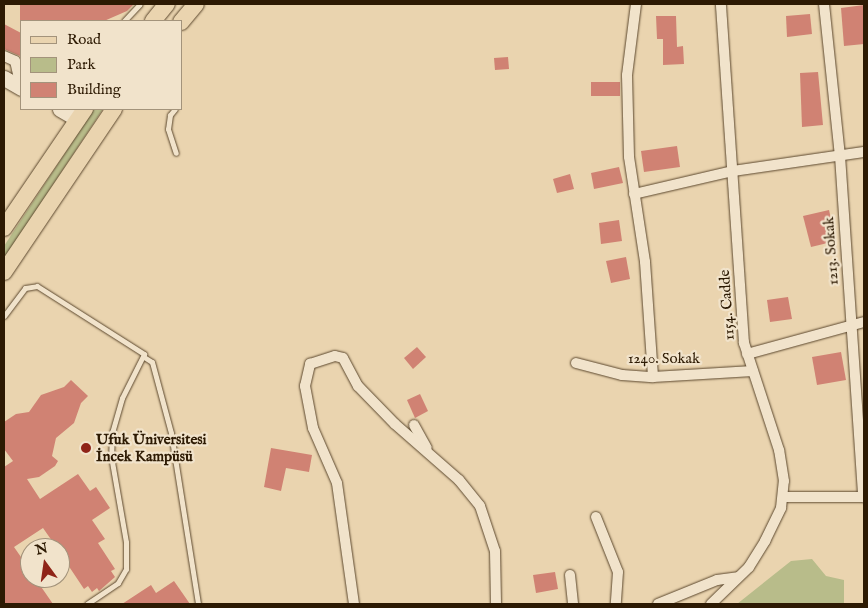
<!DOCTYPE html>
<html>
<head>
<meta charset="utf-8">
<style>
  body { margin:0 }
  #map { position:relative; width:868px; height:608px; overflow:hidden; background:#ead4af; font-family:"IM FELL English",serif }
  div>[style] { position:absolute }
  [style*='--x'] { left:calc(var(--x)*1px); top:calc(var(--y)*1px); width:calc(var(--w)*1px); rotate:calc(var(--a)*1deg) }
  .green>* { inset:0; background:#b8bc8a }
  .building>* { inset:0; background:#d08273 }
  .roads { filter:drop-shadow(0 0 1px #5c482e) drop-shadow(0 0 1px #5c482e) }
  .lane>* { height:5px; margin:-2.5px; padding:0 2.5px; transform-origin:2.5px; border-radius:2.5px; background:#f1e3cb }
  .street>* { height:10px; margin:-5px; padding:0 5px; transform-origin:5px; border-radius:5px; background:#f1e3cb }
  .secondary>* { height:15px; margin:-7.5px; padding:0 7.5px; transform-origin:7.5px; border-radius:7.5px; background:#f1e3cb }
  .primary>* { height:16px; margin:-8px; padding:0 8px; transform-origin:8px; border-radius:8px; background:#ead4af }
  .dots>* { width:14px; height:14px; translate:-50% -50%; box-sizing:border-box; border:2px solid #f1e3cb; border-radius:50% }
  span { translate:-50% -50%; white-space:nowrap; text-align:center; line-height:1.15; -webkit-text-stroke:4.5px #f1e3cb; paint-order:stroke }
  .street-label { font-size:15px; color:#2d1a03 }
  .poi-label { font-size:15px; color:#2d1a03; font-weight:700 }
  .left { translate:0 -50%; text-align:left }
  .frame { position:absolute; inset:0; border:5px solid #2d1a03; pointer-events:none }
  .legend { position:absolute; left:20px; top:20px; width:162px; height:90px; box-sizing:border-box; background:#f1e3cb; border:1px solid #a3937b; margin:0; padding:6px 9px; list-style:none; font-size:15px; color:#2d1a03 }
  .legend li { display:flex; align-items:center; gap:10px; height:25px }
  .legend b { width:25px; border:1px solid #a3937b }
  .north { position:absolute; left:20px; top:538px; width:50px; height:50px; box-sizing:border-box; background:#f1e3cb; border:1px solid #a3937b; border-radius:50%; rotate:346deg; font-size:14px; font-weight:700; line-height:20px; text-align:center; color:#2d1a03 }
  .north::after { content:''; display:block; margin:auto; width:18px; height:22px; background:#8f2418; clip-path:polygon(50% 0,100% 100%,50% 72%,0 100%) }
</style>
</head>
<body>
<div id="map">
  <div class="green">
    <div style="clip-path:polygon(94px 109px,103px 109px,4px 259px,4px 246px)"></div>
    <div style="clip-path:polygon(812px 559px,826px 576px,844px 580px,844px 604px,737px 604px,791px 561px)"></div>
  </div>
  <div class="building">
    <div style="clip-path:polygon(20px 4px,134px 4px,127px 11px,104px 21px,20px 21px)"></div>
    <div style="clip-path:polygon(864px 5px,864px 44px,844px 46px,841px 8px)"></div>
    <div style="clip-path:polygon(810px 14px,812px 34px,787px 37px,786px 16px)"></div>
    <div style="clip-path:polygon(656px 16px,676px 16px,677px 47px,683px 46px,684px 64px,663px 65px,663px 39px,657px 39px)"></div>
    <div style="clip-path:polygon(4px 24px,21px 33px,20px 56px,4px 49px)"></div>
    <div style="clip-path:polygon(508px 57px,509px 69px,495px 70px,494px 58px)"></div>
    <div style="clip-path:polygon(818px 72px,823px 125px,802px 127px,800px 73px)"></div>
    <div style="clip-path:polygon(591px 82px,620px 82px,620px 96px,591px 96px)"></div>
    <div style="clip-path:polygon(677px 146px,680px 167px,644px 172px,641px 151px)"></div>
    <div style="clip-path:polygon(619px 167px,623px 183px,594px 189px,591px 173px)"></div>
    <div style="clip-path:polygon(570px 174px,574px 189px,557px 193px,553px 179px)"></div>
    <div style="clip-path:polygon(829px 210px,836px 241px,811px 247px,803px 216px)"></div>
    <div style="clip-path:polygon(619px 220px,622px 241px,601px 244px,599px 223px)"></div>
    <div style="clip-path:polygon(626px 257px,630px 279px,611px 283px,606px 261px)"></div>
    <div style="clip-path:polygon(788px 297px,792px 319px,770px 322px,767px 300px)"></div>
    <div style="clip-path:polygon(417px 347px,426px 357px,413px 369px,404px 358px)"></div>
    <div style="clip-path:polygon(841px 352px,846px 380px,817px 385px,812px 357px)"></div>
    <div style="clip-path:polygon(71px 380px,88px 396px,81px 403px,74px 423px,56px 438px,52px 456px,58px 461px,55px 466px,39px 477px,27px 479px,40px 499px,78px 474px,90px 491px,96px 487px,110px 508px,92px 520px,105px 539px,98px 543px,115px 569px,111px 571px,115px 577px,99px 591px,97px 588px,92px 592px,88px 586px,84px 589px,60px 553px,60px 548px,57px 548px,43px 528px,14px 547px,30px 570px,30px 578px,35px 578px,53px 604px,4px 604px,4px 467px,13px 461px,4px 449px,4px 422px,16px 414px,29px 412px,41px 395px,64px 387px)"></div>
    <div style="clip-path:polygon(420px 394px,428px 411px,415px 418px,407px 400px)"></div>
    <div style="clip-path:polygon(271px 448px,312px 455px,309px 472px,286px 468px,281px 491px,264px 487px)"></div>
    <div style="clip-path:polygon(555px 572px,558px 589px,536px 593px,533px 575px)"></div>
    <div style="clip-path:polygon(174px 581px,190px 604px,122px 604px,151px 585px,156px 593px)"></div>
  </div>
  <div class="roads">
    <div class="lane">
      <div style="--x:124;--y:21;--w:23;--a:-47"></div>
      <div style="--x:175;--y:109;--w:8;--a:130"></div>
      <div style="--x:170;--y:115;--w:14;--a:98"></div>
      <div style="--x:168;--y:129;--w:25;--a:72"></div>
      <div style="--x:4;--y:316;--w:35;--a:-53"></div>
      <div style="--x:25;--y:288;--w:12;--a:-9"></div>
      <div style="--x:37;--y:286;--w:127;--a:32.4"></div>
      <div style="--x:144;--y:354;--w:49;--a:116.6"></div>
      <div style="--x:122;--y:398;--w:35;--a:106"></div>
      <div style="--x:112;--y:432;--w:24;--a:92"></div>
      <div style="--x:111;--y:456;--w:87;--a:80.1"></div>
      <div style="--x:126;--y:542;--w:27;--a:90"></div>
      <div style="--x:126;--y:569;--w:16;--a:120"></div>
      <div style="--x:118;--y:583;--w:37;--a:146"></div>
      <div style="--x:144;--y:357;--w:9;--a:32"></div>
      <div style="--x:152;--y:362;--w:73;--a:75"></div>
      <div style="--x:171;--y:433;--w:173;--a:81"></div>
    </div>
    <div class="street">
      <div style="--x:636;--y:4;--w:72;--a:97.2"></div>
      <div style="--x:627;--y:75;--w:82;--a:88.6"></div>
      <div style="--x:629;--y:157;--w:106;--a:81.3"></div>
      <div style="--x:645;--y:262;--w:115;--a:86"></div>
      <div style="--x:824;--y:4;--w:153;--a:84"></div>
      <div style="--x:840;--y:156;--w:342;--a:86.1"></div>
      <div style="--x:4;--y:56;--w:12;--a:24"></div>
      <div style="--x:15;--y:61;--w:27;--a:77"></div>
      <div style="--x:634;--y:194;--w:102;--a:-13.1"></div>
      <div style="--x:733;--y:171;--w:132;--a:-8.3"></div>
      <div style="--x:747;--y:354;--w:121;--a:-15.3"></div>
      <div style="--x:576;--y:363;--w:48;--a:14.6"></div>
      <div style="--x:622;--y:375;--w:31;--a:4"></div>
      <div style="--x:653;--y:377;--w:100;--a:-3.4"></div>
      <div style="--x:414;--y:425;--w:26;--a:61"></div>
      <div style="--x:783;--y:497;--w:81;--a:0"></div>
      <div style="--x:596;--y:517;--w:59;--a:68.2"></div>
      <div style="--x:618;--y:572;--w:32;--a:94"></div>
      <div style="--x:570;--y:575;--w:29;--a:84"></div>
      <div style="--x:354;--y:604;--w:122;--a:-98"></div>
      <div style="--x:337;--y:483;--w:60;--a:-113.6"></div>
      <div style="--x:313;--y:428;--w:43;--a:-100.8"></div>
      <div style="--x:305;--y:386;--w:23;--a:-77"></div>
      <div style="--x:310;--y:364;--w:26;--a:-18"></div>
      <div style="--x:335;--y:356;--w:8;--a:14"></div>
      <div style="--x:343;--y:358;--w:32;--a:62"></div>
      <div style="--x:358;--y:386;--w:53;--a:45.8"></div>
      <div style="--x:395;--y:424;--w:85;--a:41.2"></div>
      <div style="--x:459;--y:480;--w:33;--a:51"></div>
      <div style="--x:480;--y:506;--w:47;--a:71.6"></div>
      <div style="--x:495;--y:551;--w:53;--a:88.9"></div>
      <div style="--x:658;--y:604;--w:64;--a:-22.1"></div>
      <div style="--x:717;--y:580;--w:21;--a:-8"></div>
      <div style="--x:711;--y:604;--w:53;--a:-44.2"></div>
      <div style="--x:749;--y:567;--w:31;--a:-58"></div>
      <div style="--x:765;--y:541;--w:37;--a:-64"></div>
      <div style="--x:781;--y:508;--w:27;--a:-84"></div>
      <div style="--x:784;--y:481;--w:31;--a:-99"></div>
      <div style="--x:779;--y:450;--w:113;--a:-108.1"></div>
      <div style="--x:744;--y:343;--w:340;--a:-93.9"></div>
    </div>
    <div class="secondary">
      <div style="--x:4;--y:78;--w:20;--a:30"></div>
      <div style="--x:60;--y:109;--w:20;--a:30"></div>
    </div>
    <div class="primary">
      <div style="--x:153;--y:21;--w:22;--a:-51"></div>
      <div style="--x:181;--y:22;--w:23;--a:-50"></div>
      <div style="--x:4;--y:228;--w:144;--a:-55.8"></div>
      <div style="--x:4;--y:272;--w:197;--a:-56"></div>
    </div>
  </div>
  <div class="dots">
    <div style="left:86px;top:448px;background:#8f2418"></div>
  </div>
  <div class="street-label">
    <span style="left:831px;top:251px;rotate:-94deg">1213. Sokak</span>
    <span style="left:727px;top:305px;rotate:-94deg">1154. Cadde</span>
    <span style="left:664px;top:359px">1240. Sokak</span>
  </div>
  <div class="poi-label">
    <span class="left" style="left:96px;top:448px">Ufuk Üniversitesi<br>İncek Kampüsü</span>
  </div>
  <div class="frame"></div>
  <ul class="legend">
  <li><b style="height:6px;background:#ead4af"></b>Road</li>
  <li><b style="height:14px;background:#b8bc8a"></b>Park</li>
  <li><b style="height:14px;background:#d08273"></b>Building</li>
  </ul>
  <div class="north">N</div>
</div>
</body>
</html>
